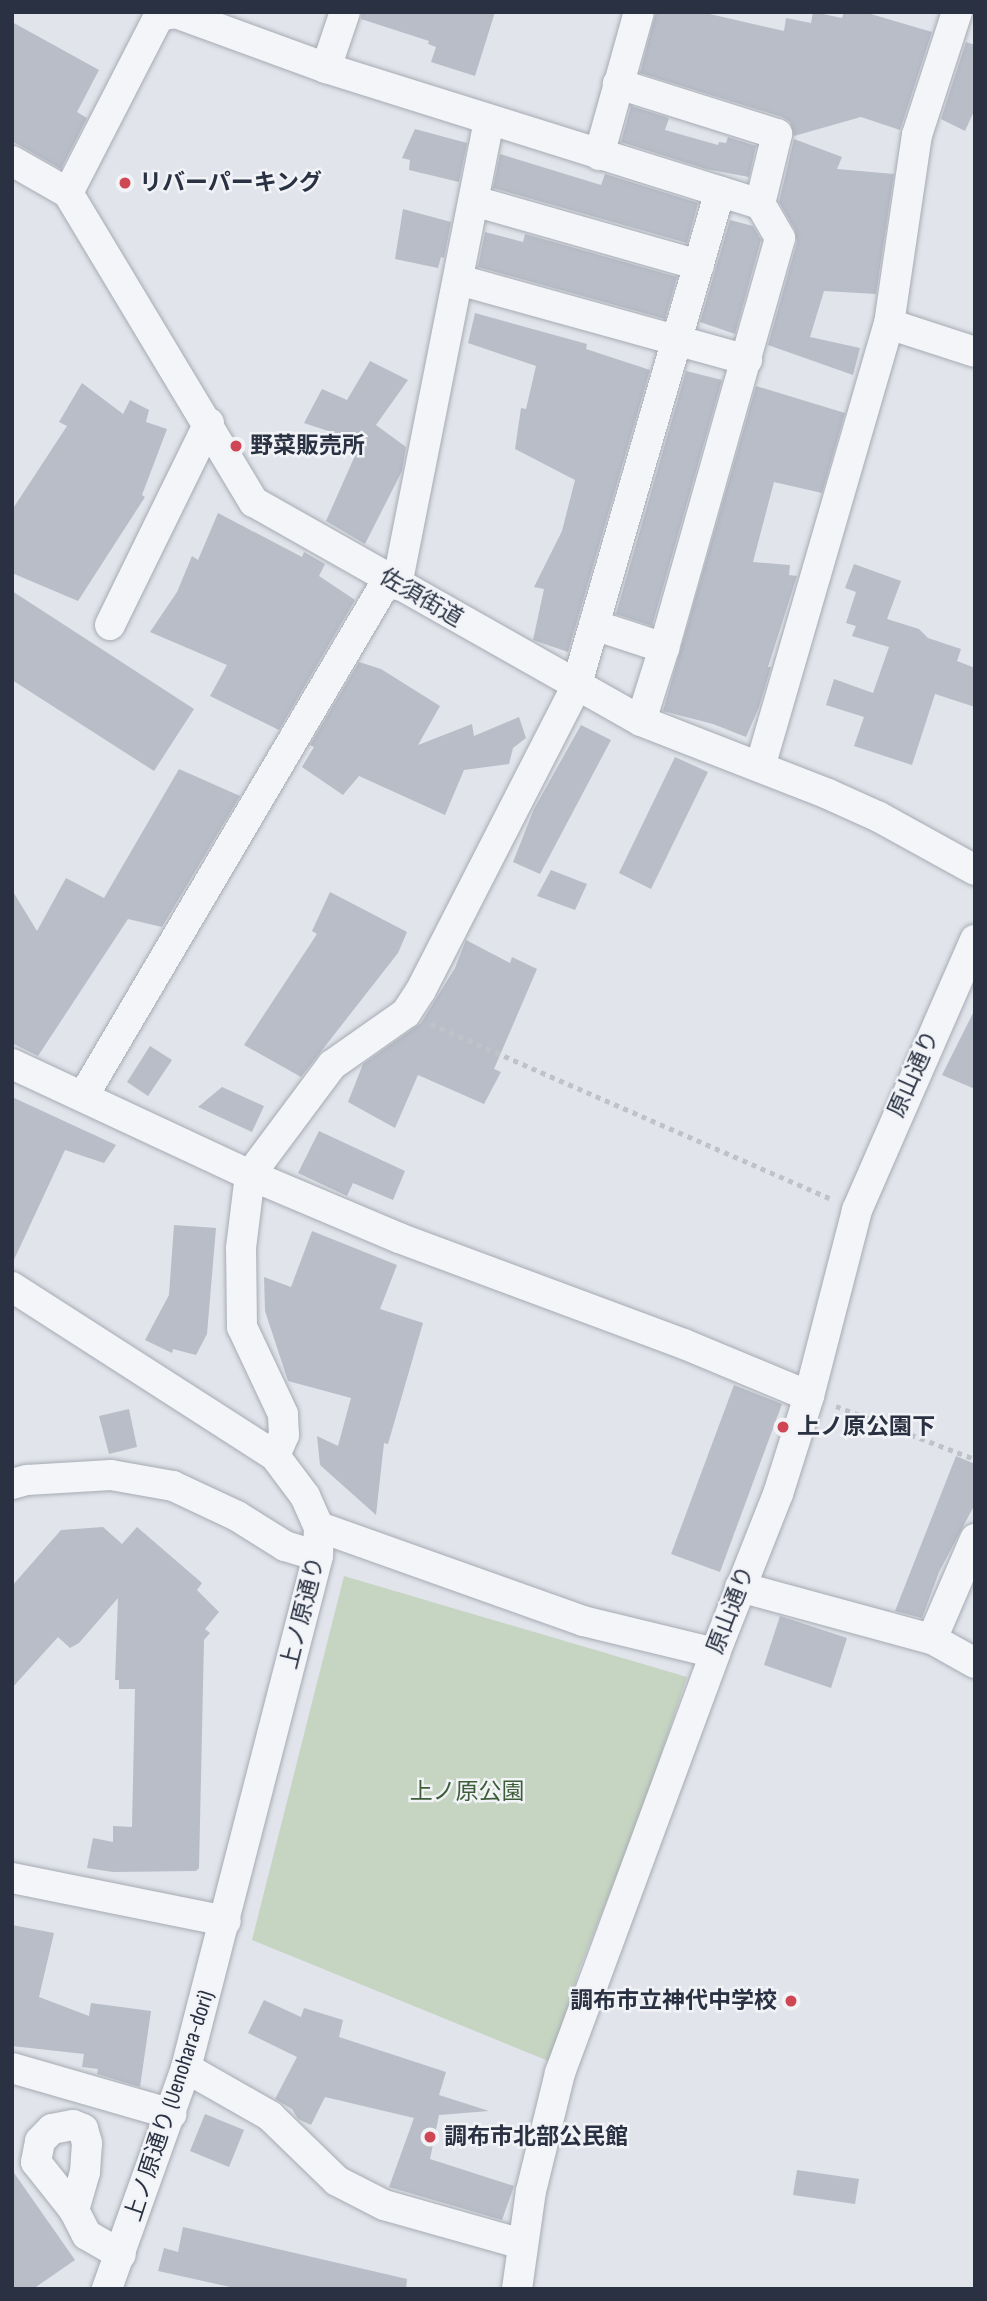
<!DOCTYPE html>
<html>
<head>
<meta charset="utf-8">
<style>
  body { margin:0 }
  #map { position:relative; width:987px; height:2301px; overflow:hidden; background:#e1e4ea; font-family:"Sofia Sans Condensed","Noto Sans JP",sans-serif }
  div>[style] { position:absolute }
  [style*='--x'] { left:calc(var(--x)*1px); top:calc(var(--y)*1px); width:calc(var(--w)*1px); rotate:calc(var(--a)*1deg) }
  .green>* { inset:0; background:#c6d4c2 }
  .building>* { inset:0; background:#b8bdc7 }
  .path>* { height:4.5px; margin-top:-2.25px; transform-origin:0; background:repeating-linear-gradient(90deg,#bfc2c9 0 5px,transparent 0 10px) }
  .roads { filter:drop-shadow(0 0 2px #a6abb4) drop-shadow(0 0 2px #a6abb4) }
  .minor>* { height:30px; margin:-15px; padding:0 15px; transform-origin:15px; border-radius:15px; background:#f4f5f8 }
  .dots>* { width:19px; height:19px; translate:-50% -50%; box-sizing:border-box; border:4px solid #f1f3f7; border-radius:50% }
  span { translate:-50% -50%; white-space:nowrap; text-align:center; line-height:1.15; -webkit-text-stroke:5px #f1f3f7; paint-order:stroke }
  .poi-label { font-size:23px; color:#293142; font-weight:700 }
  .left { translate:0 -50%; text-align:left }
  .right { translate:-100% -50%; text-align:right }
  .street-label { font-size:23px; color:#293142 }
  .park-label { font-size:23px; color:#3c5d37 }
  .frame { position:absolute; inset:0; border:14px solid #293142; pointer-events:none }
</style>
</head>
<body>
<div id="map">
  <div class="green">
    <div style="clip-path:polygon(344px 1576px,687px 1677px,641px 1814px,579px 1970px,551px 2062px,252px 1940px)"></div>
  </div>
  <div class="building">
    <div style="clip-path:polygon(362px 12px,495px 12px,475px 76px,431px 62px,436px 47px,428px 44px,429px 41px,361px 19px)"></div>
    <div style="clip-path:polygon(656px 12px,701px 12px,784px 31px,786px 18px,811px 23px,813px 12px,842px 18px,844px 12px,864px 12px,932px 32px,900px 130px,861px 117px,794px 136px,790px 122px,782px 117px,640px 73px)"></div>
    <div style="clip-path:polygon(12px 22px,99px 70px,77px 112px,87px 118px,61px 169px,12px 141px)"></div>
    <div style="clip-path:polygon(966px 42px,975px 45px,975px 109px,965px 131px,941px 119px)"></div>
    <div style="clip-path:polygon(631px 106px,669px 118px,665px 130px,718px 145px,719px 142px,726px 143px,728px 137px,756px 146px,749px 177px,706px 169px,621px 142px)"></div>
    <div style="clip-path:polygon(415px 129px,467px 143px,459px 182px,409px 170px,410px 160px,402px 158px)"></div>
    <div style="clip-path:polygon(794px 139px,842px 157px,837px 169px,894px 174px,876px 294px,824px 291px,810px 337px,860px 348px,853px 375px,768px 345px,797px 242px,795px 230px,779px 202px)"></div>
    <div style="clip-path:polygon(500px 154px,601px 185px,605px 174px,698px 203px,687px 243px,493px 188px)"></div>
    <div style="clip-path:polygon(403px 209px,451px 222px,444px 258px,441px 257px,438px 268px,395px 259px)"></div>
    <div style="clip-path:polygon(730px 220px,753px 226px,761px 240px,735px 334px,700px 322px)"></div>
    <div style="clip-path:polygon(485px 232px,523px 242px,525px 234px,677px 277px,665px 319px,478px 267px)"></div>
    <div style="clip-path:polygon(475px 313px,587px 344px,586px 349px,650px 370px,568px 652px,533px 640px,544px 589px,534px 587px,562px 531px,575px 480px,515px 449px,521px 408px,526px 409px,536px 366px,468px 343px)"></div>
    <div style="clip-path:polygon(370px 361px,408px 380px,376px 425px,406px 447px,402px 471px,365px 544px,326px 521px,361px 442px,304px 423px,322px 389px,347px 400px)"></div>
    <div style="clip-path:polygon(686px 371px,722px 380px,652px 626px,616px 614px)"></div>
    <div style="clip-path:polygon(82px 383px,123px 414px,130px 400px,149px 410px,146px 422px,167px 429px,142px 495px,145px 497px,78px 601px,12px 573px,12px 510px,67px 426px,59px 422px)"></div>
    <div style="clip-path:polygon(756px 386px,845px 413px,822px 493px,774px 482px,753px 562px,790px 565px,789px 575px,797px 576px,768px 667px,771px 667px,759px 707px,746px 737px,713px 724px,663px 711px)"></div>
    <div style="clip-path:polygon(218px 513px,302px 557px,304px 552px,325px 564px,319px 576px,355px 600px,279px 730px,210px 696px,227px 665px,150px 632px,177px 592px,192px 556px,198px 560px)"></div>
    <div style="clip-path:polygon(854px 564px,901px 581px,887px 619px,919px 629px,928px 638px,961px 649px,957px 661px,975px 668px,975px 707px,935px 694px,912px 765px,854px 746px,864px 717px,826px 705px,834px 679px,873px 693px,889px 647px,852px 636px,856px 626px,846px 623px,856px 592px,845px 588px)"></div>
    <div style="clip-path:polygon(12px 591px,194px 709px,154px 771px,12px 680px)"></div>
    <div style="clip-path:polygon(359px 662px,381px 669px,440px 706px,418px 745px,472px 724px,474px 736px,519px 717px,526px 738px,513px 748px,509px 764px,464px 770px,445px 815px,359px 776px,343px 795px,302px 767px,314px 747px,310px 745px)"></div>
    <div style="clip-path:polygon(581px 725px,611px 740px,540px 874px,513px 862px,534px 809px)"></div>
    <div style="clip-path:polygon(675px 757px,708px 772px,651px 889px,619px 873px)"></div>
    <div style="clip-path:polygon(179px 769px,240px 796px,162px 927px,128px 919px,38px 1056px,12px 1043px,12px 890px,37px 931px,66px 878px,104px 898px)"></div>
    <div style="clip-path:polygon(551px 870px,587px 884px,575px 910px,537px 896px)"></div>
    <div style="clip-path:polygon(330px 892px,407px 932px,398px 953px,301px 1077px,244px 1045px,317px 934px,312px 931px)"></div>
    <div style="clip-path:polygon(466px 940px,510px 963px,512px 957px,537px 969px,494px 1069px,501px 1072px,484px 1104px,418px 1075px,395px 1128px,348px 1102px,363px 1064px,421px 1023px,455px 968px)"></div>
    <div style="clip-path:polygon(975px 1009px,975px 1089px,942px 1075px)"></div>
    <div style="clip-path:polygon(150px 1046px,172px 1060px,148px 1096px,127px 1082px)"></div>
    <div style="clip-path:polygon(222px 1087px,264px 1106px,252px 1132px,198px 1107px)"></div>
    <div style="clip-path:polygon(12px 1097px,116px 1145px,104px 1163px,65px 1150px,12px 1264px)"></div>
    <div style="clip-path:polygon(319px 1131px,405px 1171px,393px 1200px,353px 1183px,347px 1196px,298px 1173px)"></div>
    <div style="clip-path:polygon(174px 1225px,216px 1228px,207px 1334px,196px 1355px,173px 1349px,172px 1353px,145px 1340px,169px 1295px)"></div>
    <div style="clip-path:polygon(312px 1231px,397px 1265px,380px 1309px,423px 1323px,388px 1444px,384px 1443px,376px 1515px,320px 1465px,317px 1436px,338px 1446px,351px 1398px,288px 1381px,265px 1311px,264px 1277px,291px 1287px)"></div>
    <div style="clip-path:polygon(734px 1385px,782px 1404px,720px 1572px,671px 1554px)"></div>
    <div style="clip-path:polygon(129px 1409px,137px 1447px,109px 1454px,99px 1416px)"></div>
    <div style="clip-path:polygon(956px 1456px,975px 1464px,975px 1504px,939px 1572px,922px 1618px,895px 1611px)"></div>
    <div style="clip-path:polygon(103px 1527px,122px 1544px,137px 1527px,202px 1583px,197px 1590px,219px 1612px,205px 1629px,210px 1633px,204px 1640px,199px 1868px,196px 1871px,113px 1872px,87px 1868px,93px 1838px,113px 1842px,113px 1826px,132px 1827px,135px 1689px,119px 1689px,119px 1680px,115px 1680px,118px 1598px,79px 1643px,70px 1648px,58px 1637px,12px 1688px,12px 1586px,61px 1530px)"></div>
    <div style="clip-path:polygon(780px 1616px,847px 1638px,831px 1688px,764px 1665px)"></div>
    <div style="clip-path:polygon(12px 1925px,54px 1933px,39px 1997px,89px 2016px,91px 2003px,151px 2011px,140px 2087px,97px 2074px,98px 2069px,82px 2067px,84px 2054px,12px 2046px)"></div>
    <div style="clip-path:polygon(264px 2000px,301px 2017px,304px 2008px,343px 2020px,339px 2037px,446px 2072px,439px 2095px,489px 2111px,439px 2115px,430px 2159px,514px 2186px,502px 2220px,389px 2187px,414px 2118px,325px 2097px,311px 2125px,298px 2119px,292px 2109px,275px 2099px,297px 2057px,248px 2033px)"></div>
    <div style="clip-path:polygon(205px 2114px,244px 2130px,229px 2167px,190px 2151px)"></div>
    <div style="clip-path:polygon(12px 2170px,75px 2260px,33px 2289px,12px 2289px)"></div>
    <div style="clip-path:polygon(797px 2170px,859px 2179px,855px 2204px,793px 2195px)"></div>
    <div style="clip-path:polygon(183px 2227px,407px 2279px,406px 2289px,239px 2289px,158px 2271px,164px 2248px,178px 2252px)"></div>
  </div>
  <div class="path">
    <div style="--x:431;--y:1024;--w:435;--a:23.6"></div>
    <div style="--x:836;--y:1406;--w:149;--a:20.9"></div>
  </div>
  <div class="roads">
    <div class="minor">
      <div style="--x:326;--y:68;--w:59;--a:-71.3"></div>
      <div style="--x:599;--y:155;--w:148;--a:-74.4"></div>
      <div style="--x:12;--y:161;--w:64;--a:29.7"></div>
      <div style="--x:68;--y:193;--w:361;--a:59"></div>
      <div style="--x:254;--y:502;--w:445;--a:29.5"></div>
      <div style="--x:641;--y:721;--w:201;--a:21.3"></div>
      <div style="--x:828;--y:794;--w:56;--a:24.3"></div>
      <div style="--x:879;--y:817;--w:110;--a:28.9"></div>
      <div style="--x:68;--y:193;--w:199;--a:-62.8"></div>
      <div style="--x:159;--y:16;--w:17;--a:-10"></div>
      <div style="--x:176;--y:13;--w:160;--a:20.1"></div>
      <div style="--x:326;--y:68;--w:455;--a:17.4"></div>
      <div style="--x:760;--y:204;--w:72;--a:-76.3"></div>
      <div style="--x:777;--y:134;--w:167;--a:-162.5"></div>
      <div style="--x:474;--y:201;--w:234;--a:15.9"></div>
      <div style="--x:459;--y:280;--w:299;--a:15.5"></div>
      <div style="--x:889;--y:324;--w:90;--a:18"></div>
      <div style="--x:397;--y:585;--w:473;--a:-78.8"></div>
      <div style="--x:110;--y:625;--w:225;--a:-63.9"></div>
      <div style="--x:594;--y:625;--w:74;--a:18.2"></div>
      <div style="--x:641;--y:721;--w:77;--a:-72.5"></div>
      <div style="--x:664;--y:648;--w:426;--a:-74.2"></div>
      <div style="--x:780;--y:238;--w:39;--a:-120"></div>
      <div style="--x:760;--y:767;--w:461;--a:-73.8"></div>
      <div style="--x:889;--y:324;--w:191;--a:-81.6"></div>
      <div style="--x:917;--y:135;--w:129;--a:-72"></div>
      <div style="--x:12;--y:1064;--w:263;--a:25"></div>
      <div style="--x:250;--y:1175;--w:162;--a:22.9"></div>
      <div style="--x:399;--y:1238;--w:304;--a:20.4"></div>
      <div style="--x:684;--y:1344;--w:135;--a:22.6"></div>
      <div style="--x:84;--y:1095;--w:599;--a:-59.5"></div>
      <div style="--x:12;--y:1287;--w:313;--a:32.7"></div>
      <div style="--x:275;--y:1456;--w:50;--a:53.1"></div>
      <div style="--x:305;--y:1496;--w:34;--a:66"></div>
      <div style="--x:319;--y:1527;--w:29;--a:92"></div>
      <div style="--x:318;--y:1556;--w:529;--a:104.46"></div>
      <div style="--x:186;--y:2068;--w:235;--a:109.7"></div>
      <div style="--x:275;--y:1456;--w:23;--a:-67"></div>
      <div style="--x:284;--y:1435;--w:21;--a:-93"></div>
      <div style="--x:283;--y:1414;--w:96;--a:-115.2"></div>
      <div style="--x:242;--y:1327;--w:79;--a:-90.7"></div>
      <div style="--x:241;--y:1248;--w:74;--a:-83"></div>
      <div style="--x:250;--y:1175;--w:137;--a:-53.3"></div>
      <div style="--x:332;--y:1065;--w:90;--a:-35.1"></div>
      <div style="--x:406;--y:1013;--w:27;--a:-57"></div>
      <div style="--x:421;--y:990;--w:340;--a:-62.9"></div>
      <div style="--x:576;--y:687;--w:516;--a:-73.81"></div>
      <div style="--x:12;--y:1484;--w:16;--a:-15"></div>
      <div style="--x:27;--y:1480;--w:84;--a:-3.4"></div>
      <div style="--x:111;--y:1475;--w:63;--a:10.1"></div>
      <div style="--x:173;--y:1486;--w:71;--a:25.1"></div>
      <div style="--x:237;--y:1516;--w:57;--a:32"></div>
      <div style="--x:285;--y:1546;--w:34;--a:17"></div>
      <div style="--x:319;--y:1527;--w:280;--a:19.6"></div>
      <div style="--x:583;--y:1621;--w:136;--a:13.6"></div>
      <div style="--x:740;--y:1587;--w:199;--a:15.2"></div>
      <div style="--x:932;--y:1639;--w:49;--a:29.2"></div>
      <div style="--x:932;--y:1639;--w:109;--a:-66.7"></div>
      <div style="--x:12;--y:1878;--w:218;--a:11.4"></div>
      <div style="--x:12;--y:2068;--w:166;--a:16.1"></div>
      <div style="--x:186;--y:2068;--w:97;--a:29.7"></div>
      <div style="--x:270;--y:2116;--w:93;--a:44.1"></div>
      <div style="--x:337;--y:2181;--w:53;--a:27.1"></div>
      <div style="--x:384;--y:2205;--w:143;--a:15.8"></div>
      <div style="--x:74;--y:2210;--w:61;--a:-128.4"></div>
      <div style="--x:36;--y:2162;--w:21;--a:-79"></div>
      <div style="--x:40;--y:2141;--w:17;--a:-45"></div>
      <div style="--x:52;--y:2129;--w:21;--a:-11"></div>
      <div style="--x:73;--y:2125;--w:11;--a:22"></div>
      <div style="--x:83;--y:2129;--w:15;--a:74"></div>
      <div style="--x:87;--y:2143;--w:29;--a:94"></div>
      <div style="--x:85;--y:2172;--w:40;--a:106"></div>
      <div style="--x:74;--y:2210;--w:28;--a:63"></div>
      <div style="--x:87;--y:2235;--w:39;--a:30"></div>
      <div style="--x:517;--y:2289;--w:99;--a:-81.9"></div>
      <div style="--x:531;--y:2191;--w:122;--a:-76.2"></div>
      <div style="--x:560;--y:2073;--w:448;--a:-69.7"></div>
      <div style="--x:715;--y:1653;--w:171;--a:-68.4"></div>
      <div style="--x:778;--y:1494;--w:103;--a:-72.4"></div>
      <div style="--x:809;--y:1396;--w:192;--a:-75.5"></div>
      <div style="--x:857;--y:1210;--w:295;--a:-66.4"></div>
    </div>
  </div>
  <div class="dots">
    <div style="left:125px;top:183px;background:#ce4753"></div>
    <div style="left:236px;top:446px;background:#ce4753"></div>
    <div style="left:783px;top:1427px;background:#ce4753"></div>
    <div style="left:791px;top:2001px;background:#ce4753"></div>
    <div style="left:430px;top:2137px;background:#ce4753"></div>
  </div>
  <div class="poi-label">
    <span class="left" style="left:139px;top:183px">リバーパーキング</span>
    <span class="left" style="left:250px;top:446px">野菜販売所</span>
    <span class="left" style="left:797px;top:1427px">上ノ原公園下</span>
    <span class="right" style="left:777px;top:2001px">調布市立神代中学校</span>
    <span class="left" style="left:444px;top:2137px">調布市北部公民館</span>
  </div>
  <div class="street-label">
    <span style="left:421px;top:598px;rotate:30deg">佐須街道</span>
    <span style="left:914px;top:1074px;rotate:-66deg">原山通り</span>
    <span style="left:731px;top:1610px;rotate:-69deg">原山通り</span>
    <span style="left:303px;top:1613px;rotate:-76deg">上ノ原通り</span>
    <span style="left:170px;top:2106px;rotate:-72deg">上ノ原通り (Uenohara-dori)</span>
  </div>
  <div class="park-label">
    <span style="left:467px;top:1792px">上ノ原公園</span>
  </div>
  <div class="frame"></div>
</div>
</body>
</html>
